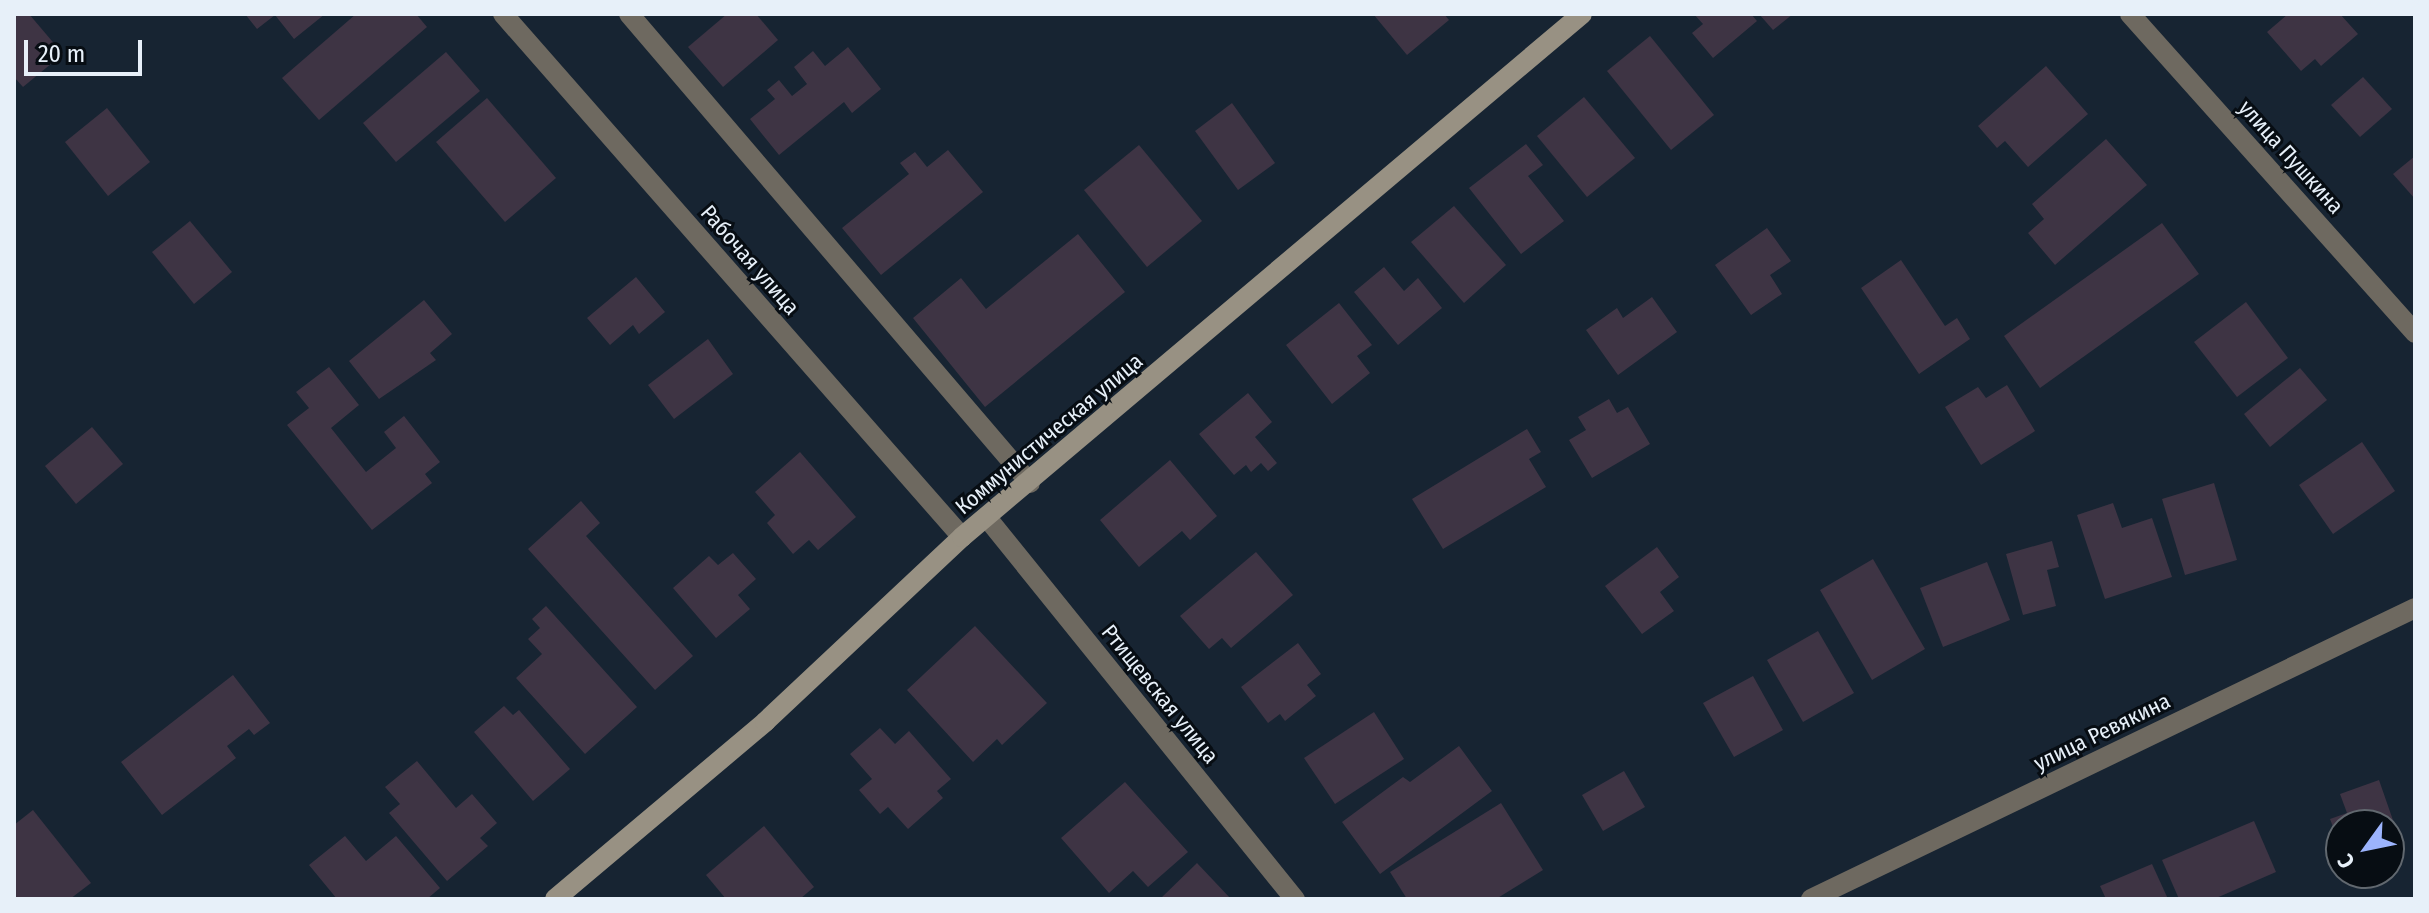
<!DOCTYPE html>
<html>
<head>
<meta charset="utf-8">
<style>
  body { margin:0 }
  #map { position:relative; width:2429px; height:913px; overflow:hidden; background:#172432; font-family:"Fira Sans Condensed",sans-serif }
  div>[style] { position:absolute }
  [style*='--x'] { left:calc(var(--x)*1px); top:calc(var(--y)*1px); width:calc(var(--w)*1px); rotate:calc(var(--a)*1deg) }
  .building>* { inset:0; background:#3e3444 }
  .street>* { height:20px; margin:-10px; padding:0 10px; transform-origin:10px; border-radius:10px; background:#6e6960 }
  .secondary>* { height:20px; margin:-10px; padding:0 10px; transform-origin:10px; border-radius:10px; background:#989183 }
  span { translate:-50% -50%; white-space:nowrap; text-align:center; line-height:1.15; -webkit-text-stroke:6px #070d13; paint-order:stroke }
  .street-label { font-size:22px; color:#e7f0f9 }
  .frame { position:absolute; inset:0; border:16px solid #e7f0f9; pointer-events:none }
  .north { position:absolute; left:2325px; top:809px; width:80px; height:80px; box-sizing:border-box; background:#070d13; border:2px solid #61686f; border-radius:50%; rotate:237deg; font-size:22px; font-weight:700; line-height:32px; text-align:center; color:#e7f0f9 }
  .north::after { content:''; display:block; margin:auto; width:28px; height:36px; background:#9cb4fd; clip-path:polygon(50% 0,100% 100%,50% 72%,0 100%) }
  .scale { position:absolute; left:24px; top:40px; width:118px; height:36px; box-sizing:border-box; border:4px solid #e7f0f9; border-top:0; padding-left:10px; font-size:24px; line-height:28px; white-space:nowrap; color:#e7f0f9; -webkit-text-stroke:6px #070d13; paint-order:stroke }
</style>
</head>
<body>
<div id="map">
  <div class="building">
    <div style="clip-path:polygon(14px 14px,29px 14px,63px 54px,23px 87px,14px 77px)"></div>
    <div style="clip-path:polygon(245px 14px,325px 14px,294px 39px,275px 15px,257px 29px)"></div>
    <div style="clip-path:polygon(356px 14px,416px 14px,427px 27px,319px 120px,282px 78px)"></div>
    <div style="clip-path:polygon(727px 14px,756px 14px,778px 40px,723px 87px,688px 47px)"></div>
    <div style="clip-path:polygon(1373px 14px,1444px 14px,1449px 20px,1407px 55px)"></div>
    <div style="clip-path:polygon(1694px 14px,1751px 14px,1757px 21px,1713px 58px,1692px 33px,1703px 24px)"></div>
    <div style="clip-path:polygon(1759px 14px,1793px 14px,1773px 30px)"></div>
    <div style="clip-path:polygon(2288px 14px,2340px 14px,2358px 34px,2321px 66px,2315px 59px,2301px 71px,2267px 32px)"></div>
    <div style="clip-path:polygon(1650px 36px,1714px 115px,1671px 150px,1607px 71px)"></div>
    <div style="clip-path:polygon(848px 47px,881px 89px,852px 113px,844px 102px,779px 155px,750px 119px,775px 99px,767px 90px,779px 80px,792px 96px,807px 84px,794px 67px,813px 51px,825px 66px)"></div>
    <div style="clip-path:polygon(446px 52px,480px 91px,396px 162px,363px 123px)"></div>
    <div style="clip-path:polygon(2046px 66px,2088px 114px,2028px 167px,2005px 141px,1997px 148px,1978px 126px)"></div>
    <div style="clip-path:polygon(2363px 77px,2392px 109px,2360px 137px,2331px 105px)"></div>
    <div style="clip-path:polygon(1584px 97px,1635px 158px,1587px 197px,1537px 136px)"></div>
    <div style="clip-path:polygon(487px 98px,556px 178px,505px 222px,436px 142px)"></div>
    <div style="clip-path:polygon(1232px 103px,1275px 163px,1238px 190px,1195px 131px)"></div>
    <div style="clip-path:polygon(107px 108px,150px 162px,108px 196px,65px 142px)"></div>
    <div style="clip-path:polygon(2106px 139px,2147px 185px,2055px 265px,2028px 233px,2044px 219px,2032px 204px)"></div>
    <div style="clip-path:polygon(1526px 144px,1543px 165px,1528px 176px,1564px 221px,1521px 254px,1469px 188px)"></div>
    <div style="clip-path:polygon(1139px 145px,1202px 221px,1147px 267px,1084px 190px)"></div>
    <div style="clip-path:polygon(948px 150px,983px 192px,881px 275px,842px 228px,909px 174px,900px 163px,915px 152px,927px 167px)"></div>
    <div style="clip-path:polygon(2415px 156px,2415px 199px,2393px 174px)"></div>
    <div style="clip-path:polygon(1454px 206px,1506px 265px,1464px 303px,1411px 242px)"></div>
    <div style="clip-path:polygon(190px 221px,232px 272px,194px 304px,152px 252px)"></div>
    <div style="clip-path:polygon(2162px 223px,2199px 274px,2040px 388px,2004px 336px)"></div>
    <div style="clip-path:polygon(1767px 228px,1791px 261px,1770px 275px,1782px 294px,1751px 315px,1715px 265px)"></div>
    <div style="clip-path:polygon(1078px 234px,1125px 292px,985px 407px,913px 318px,961px 278px,986px 309px)"></div>
    <div style="clip-path:polygon(1901px 260px,1945px 326px,1957px 318px,1970px 339px,1919px 374px,1861px 288px)"></div>
    <div style="clip-path:polygon(1384px 267px,1404px 291px,1418px 278px,1442px 308px,1398px 345px,1354px 292px)"></div>
    <div style="clip-path:polygon(636px 277px,665px 312px,639px 334px,633px 325px,610px 345px,587px 318px)"></div>
    <div style="clip-path:polygon(1652px 297px,1677px 332px,1618px 375px,1586px 330px,1617px 308px,1623px 318px)"></div>
    <div style="clip-path:polygon(424px 300px,452px 334px,430px 353px,436px 360px,379px 399px,349px 361px)"></div>
    <div style="clip-path:polygon(2246px 302px,2288px 358px,2237px 397px,2194px 342px)"></div>
    <div style="clip-path:polygon(1339px 303px,1372px 345px,1357px 356px,1370px 373px,1332px 404px,1286px 345px)"></div>
    <div style="clip-path:polygon(708px 339px,733px 374px,674px 419px,648px 385px)"></div>
    <div style="clip-path:polygon(329px 367px,359px 405px,331px 428px,366px 472px,396px 448px,384px 432px,404px 416px,440px 462px,425px 474px,432px 483px,372px 530px,287px 425px,309px 408px,296px 392px)"></div>
    <div style="clip-path:polygon(2300px 368px,2327px 400px,2270px 447px,2244px 414px)"></div>
    <div style="clip-path:polygon(2007px 385px,2035px 431px,1981px 465px,1945px 407px,1978px 387px,1986px 398px)"></div>
    <div style="clip-path:polygon(1248px 393px,1272px 422px,1255px 437px,1277px 463px,1268px 471px,1261px 463px,1251px 472px,1246px 465px,1234px 475px,1199px 434px)"></div>
    <div style="clip-path:polygon(1609px 399px,1617px 413px,1628px 407px,1650px 444px,1592px 478px,1569px 440px,1586px 430px,1578px 417px)"></div>
    <div style="clip-path:polygon(92px 427px,123px 464px,76px 504px,45px 466px)"></div>
    <div style="clip-path:polygon(1527px 429px,1541px 452px,1529px 459px,1546px 487px,1443px 549px,1412px 499px)"></div>
    <div style="clip-path:polygon(2362px 442px,2395px 491px,2333px 534px,2299px 485px)"></div>
    <div style="clip-path:polygon(800px 452px,856px 517px,818px 550px,809px 540px,793px 554px,767px 523px,775px 515px,755px 492px)"></div>
    <div style="clip-path:polygon(1170px 460px,1217px 516px,1190px 540px,1182px 531px,1139px 567px,1100px 520px)"></div>
    <div style="clip-path:polygon(2214px 483px,2237px 560px,2185px 575px,2162px 499px)"></div>
    <div style="clip-path:polygon(581px 501px,600px 523px,586px 536px,693px 656px,655px 690px,528px 549px)"></div>
    <div style="clip-path:polygon(2113px 503px,2122px 528px,2152px 518px,2172px 577px,2105px 599px,2077px 515px)"></div>
    <div style="clip-path:polygon(2052px 541px,2059px 567px,2047px 570px,2056px 606px,2023px 615px,2006px 554px)"></div>
    <div style="clip-path:polygon(1657px 547px,1679px 577px,1660px 592px,1674px 611px,1642px 634px,1605px 586px)"></div>
    <div style="clip-path:polygon(1256px 552px,1293px 595px,1231px 648px,1222px 638px,1209px 649px,1180px 616px)"></div>
    <div style="clip-path:polygon(733px 553px,756px 579px,738px 595px,750px 609px,716px 638px,673px 588px,709px 556px,718px 565px)"></div>
    <div style="clip-path:polygon(1873px 559px,1925px 649px,1872px 680px,1820px 590px)"></div>
    <div style="clip-path:polygon(1987px 562px,2010px 620px,1943px 647px,1920px 588px)"></div>
    <div style="clip-path:polygon(546px 606px,637px 707px,585px 754px,516px 678px,542px 654px,528px 639px,540px 628px,532px 619px)"></div>
    <div style="clip-path:polygon(975px 626px,1047px 703px,1002px 745px,997px 739px,973px 762px,907px 690px)"></div>
    <div style="clip-path:polygon(1818px 631px,1854px 693px,1803px 722px,1767px 660px)"></div>
    <div style="clip-path:polygon(1298px 643px,1321px 674px,1307px 685px,1316px 696px,1285px 721px,1280px 714px,1268px 723px,1241px 687px)"></div>
    <div style="clip-path:polygon(233px 675px,270px 723px,254px 735px,249px 729px,227px 746px,236px 758px,162px 815px,121px 762px)"></div>
    <div style="clip-path:polygon(1753px 676px,1783px 730px,1734px 757px,1703px 703px)"></div>
    <div style="clip-path:polygon(504px 706px,513px 715px,519px 710px,570px 769px,533px 801px,474px 732px)"></div>
    <div style="clip-path:polygon(1374px 712px,1404px 759px,1335px 804px,1304px 758px)"></div>
    <div style="clip-path:polygon(880px 728px,895px 744px,909px 731px,951px 779px,937px 791px,943px 798px,908px 829px,888px 807px,880px 814px,859px 790px,872px 779px,850px 754px)"></div>
    <div style="clip-path:polygon(1459px 746px,1492px 791px,1380px 874px,1342px 822px,1403px 777px,1410px 782px)"></div>
    <div style="clip-path:polygon(417px 761px,456px 808px,472px 794px,497px 823px,480px 838px,488px 846px,447px 881px,389px 813px,400px 804px,385px 787px)"></div>
    <div style="clip-path:polygon(1624px 771px,1645px 807px,1603px 831px,1582px 795px)"></div>
    <div style="clip-path:polygon(2379px 780px,2395px 826px,2341px 825px,2341px 848px,2330px 819px,2347px 813px,2340px 794px)"></div>
    <div style="clip-path:polygon(1125px 782px,1188px 852px,1148px 887px,1133px 871px,1109px 893px,1061px 838px)"></div>
    <div style="clip-path:polygon(1501px 803px,1543px 870px,1496px 899px,1407px 899px,1390px 872px)"></div>
    <div style="clip-path:polygon(33px 810px,91px 883px,70px 899px,14px 899px,14px 825px)"></div>
    <div style="clip-path:polygon(2254px 821px,2276px 872px,2214px 899px,2179px 899px,2162px 860px)"></div>
    <div style="clip-path:polygon(764px 826px,814px 887px,800px 899px,726px 899px,706px 875px)"></div>
    <div style="clip-path:polygon(345px 836px,366px 861px,396px 836px,440px 888px,427px 899px,337px 899px,309px 865px)"></div>
    <div style="clip-path:polygon(1197px 863px,1231px 899px,1160px 899px)"></div>
    <div style="clip-path:polygon(2152px 864px,2168px 899px,2106px 899px,2100px 886px)"></div>
  </div>
  <div class="street">
    <div style="--x:503;--y:14;--w:696;--a:48.73"></div>
    <div style="--x:629;--y:14;--w:617;--a:49.47"></div>
    <div style="--x:2130;--y:14;--w:428;--a:48.2"></div>
    <div style="--x:988;--y:519;--w:489;--a:51.1"></div>
    <div style="--x:1811;--y:899;--w:670;--a:-25.72"></div>
  </div>
  <div class="secondary">
    <div style="--x:555;--y:899;--w:275;--a:-40.1"></div>
    <div style="--x:765;--y:722;--w:270;--a:-43.2"></div>
    <div style="--x:962;--y:537;--w:811;--a:-40.15"></div>
  </div>
  <div class="street-label">
    <span style="left:2291px;top:157px;rotate:48deg">улица Пушкина</span>
    <span style="left:750px;top:260px;rotate:49deg">Рабочая улица</span>
    <span style="left:1049px;top:434px;rotate:-40deg">Коммунистическая улица</span>
    <span style="left:1160px;top:694px;rotate:51deg">Ртищевская улица</span>
    <span style="left:2102px;top:732px;rotate:-26deg">улица Ревякина</span>
  </div>
  <div class="frame"></div>
  <div class="north">С</div>
  <div class="scale">20 m</div>
</div>
</body>
</html>
